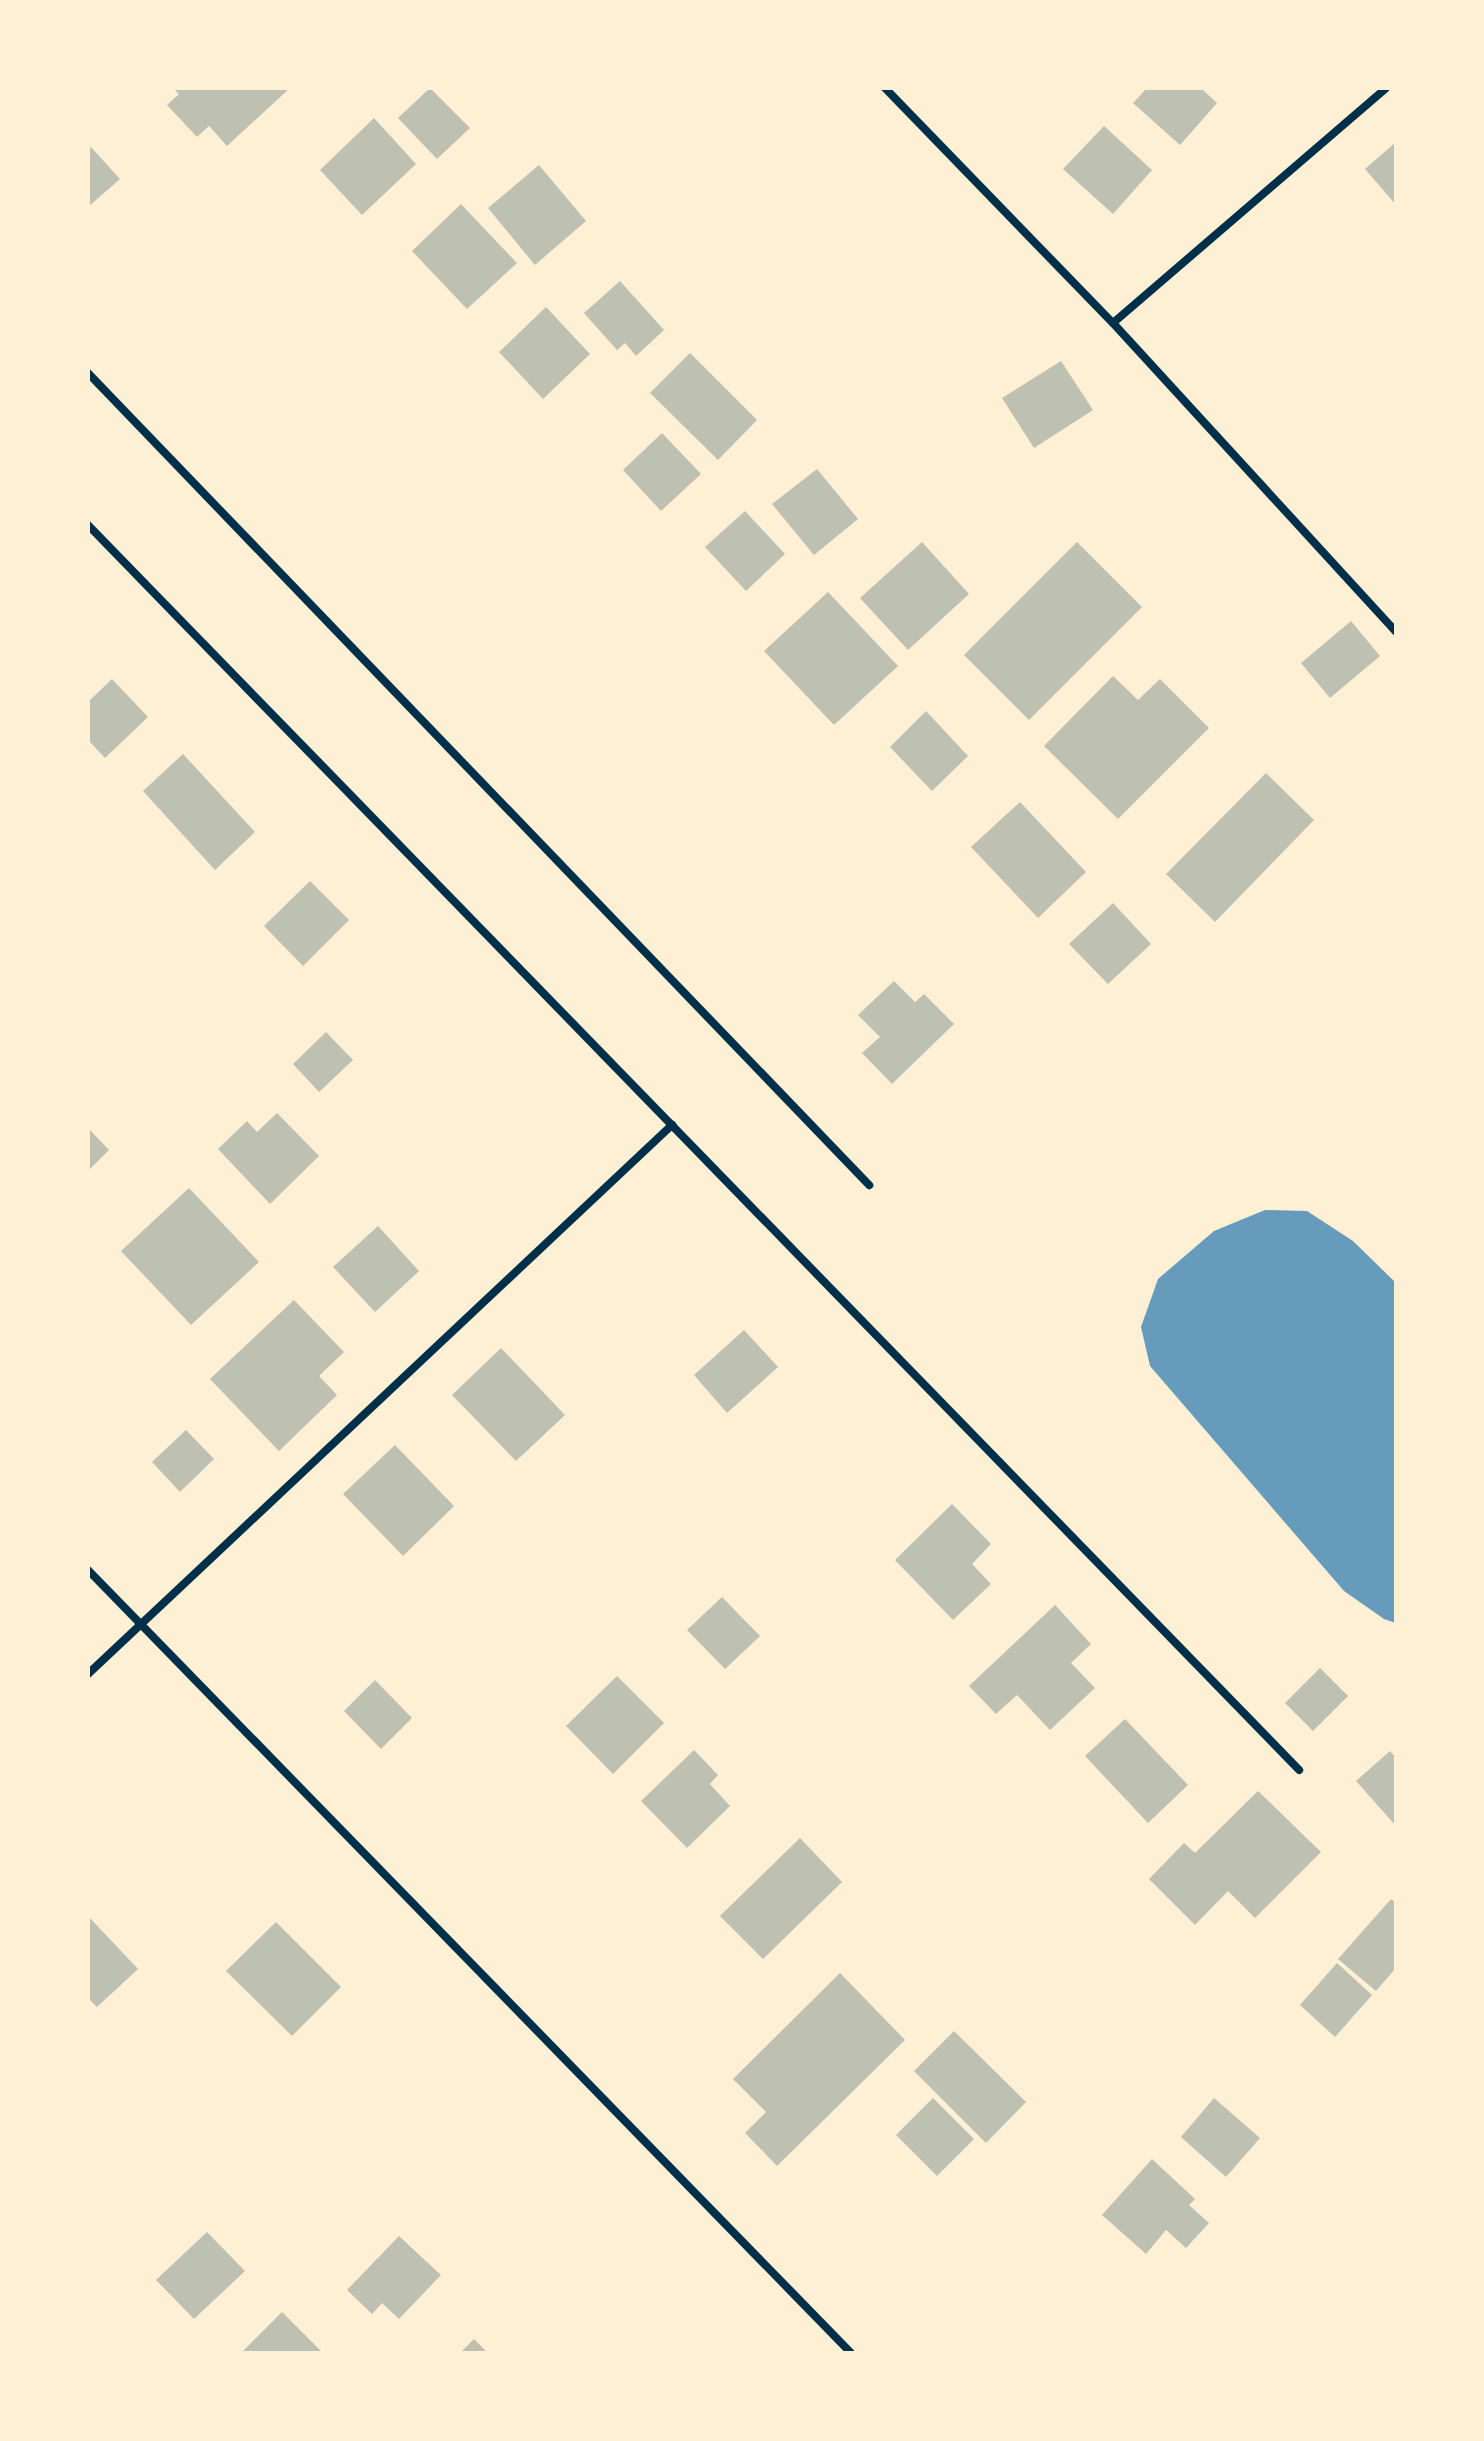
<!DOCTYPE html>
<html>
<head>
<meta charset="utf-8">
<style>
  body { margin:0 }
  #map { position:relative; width:1484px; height:2441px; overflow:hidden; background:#fdf0d5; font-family:"Roboto Condensed",sans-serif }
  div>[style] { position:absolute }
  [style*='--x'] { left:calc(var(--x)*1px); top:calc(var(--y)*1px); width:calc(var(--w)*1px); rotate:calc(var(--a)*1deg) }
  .water>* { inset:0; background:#669bbc }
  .building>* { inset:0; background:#bec0b2 }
  .minor>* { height:8px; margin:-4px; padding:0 4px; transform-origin:4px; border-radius:4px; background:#003049 }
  span { translate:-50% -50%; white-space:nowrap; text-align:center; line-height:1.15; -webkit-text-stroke:7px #fdf0d5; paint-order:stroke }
  .frame { position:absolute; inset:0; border:90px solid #fdf0d5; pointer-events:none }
</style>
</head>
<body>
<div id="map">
  <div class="water">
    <div style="clip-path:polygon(1265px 1210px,1307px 1211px,1353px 1241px,1396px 1283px,1396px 1623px,1384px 1619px,1344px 1591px,1150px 1366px,1141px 1327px,1158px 1279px,1214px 1231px)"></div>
  </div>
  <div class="building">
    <div style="clip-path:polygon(173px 88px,290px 88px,227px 146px,209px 126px,197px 137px,167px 105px,179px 94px)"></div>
    <div style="clip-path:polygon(430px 88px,470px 128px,437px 159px,398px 118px)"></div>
    <div style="clip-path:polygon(1147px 88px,1201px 88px,1217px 103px,1180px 145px,1133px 103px)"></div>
    <div style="clip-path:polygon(374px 118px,416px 164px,362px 215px,320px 170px)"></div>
    <div style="clip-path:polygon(1104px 126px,1152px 170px,1113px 214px,1063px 169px)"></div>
    <div style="clip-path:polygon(1396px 142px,1396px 205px,1365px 169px)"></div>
    <div style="clip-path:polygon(91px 147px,120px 179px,88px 207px,88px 150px)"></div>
    <div style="clip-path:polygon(539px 165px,586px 221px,535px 265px,488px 208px)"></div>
    <div style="clip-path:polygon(461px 204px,517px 263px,467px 309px,412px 251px)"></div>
    <div style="clip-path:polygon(620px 281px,664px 330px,636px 356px,625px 343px,617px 350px,584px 313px)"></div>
    <div style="clip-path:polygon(546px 307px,590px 354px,543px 399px,499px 352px)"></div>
    <div style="clip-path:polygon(690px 353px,757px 420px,718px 460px,650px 393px)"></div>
    <div style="clip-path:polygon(1061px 361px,1093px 410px,1034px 448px,1002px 398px)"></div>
    <div style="clip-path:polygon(662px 433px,701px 474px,661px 511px,623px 470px)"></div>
    <div style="clip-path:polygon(817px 469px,858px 519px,814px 555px,772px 504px)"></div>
    <div style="clip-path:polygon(745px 511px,785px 554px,746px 591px,705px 547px)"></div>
    <div style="clip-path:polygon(922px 542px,969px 594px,908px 650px,860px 598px)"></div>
    <div style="clip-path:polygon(1077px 542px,1142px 607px,1029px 720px,964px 655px)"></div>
    <div style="clip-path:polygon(828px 592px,898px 666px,834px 725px,764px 651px)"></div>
    <div style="clip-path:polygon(1351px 621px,1380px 656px,1330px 698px,1301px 663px)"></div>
    <div style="clip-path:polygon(1113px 676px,1138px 700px,1160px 679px,1209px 728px,1118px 819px,1044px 746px)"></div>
    <div style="clip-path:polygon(112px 679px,148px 717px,105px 758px,88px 740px,88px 702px)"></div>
    <div style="clip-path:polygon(926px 711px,968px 756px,932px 791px,890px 747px)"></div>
    <div style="clip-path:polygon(183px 754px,255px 832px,215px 870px,143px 791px)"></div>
    <div style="clip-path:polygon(1266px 773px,1314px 820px,1215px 922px,1166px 874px)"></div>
    <div style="clip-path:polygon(1020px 802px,1086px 872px,1038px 918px,971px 847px)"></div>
    <div style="clip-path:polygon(310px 881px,349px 920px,303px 966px,264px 926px)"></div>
    <div style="clip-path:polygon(1113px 903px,1151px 944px,1108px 984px,1069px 944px)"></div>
    <div style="clip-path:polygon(894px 981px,915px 1002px,924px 994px,954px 1024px,892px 1084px,862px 1053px,880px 1037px,858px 1015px)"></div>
    <div style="clip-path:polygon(326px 1032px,353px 1060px,319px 1092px,293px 1064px)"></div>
    <div style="clip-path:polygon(277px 1113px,319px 1156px,270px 1204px,218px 1149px,247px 1121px,257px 1132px)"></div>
    <div style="clip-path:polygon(88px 1128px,109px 1150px,88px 1171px)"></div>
    <div style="clip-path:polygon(189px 1188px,259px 1262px,191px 1325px,121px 1251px)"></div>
    <div style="clip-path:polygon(378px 1226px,419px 1271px,375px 1312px,333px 1267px)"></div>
    <div style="clip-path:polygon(294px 1300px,344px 1352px,319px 1376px,337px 1395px,279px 1451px,210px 1379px)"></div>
    <div style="clip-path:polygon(744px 1330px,778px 1367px,727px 1413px,694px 1375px)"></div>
    <div style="clip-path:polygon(501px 1348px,565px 1415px,516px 1461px,452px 1395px)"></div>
    <div style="clip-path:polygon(186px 1430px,214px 1459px,180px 1492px,152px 1462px)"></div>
    <div style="clip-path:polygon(395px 1445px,454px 1506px,403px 1556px,343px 1494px)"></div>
    <div style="clip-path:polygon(952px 1504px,991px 1544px,972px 1564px,991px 1584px,953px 1620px,895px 1560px)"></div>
    <div style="clip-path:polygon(722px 1597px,760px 1636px,725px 1669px,687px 1630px)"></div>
    <div style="clip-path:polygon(1055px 1605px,1091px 1644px,1071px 1663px,1095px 1688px,1050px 1730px,1017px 1695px,996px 1714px,969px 1686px)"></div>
    <div style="clip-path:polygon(1320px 1668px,1348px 1696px,1313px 1731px,1285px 1703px)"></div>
    <div style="clip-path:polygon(617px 1676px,664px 1723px,613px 1774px,566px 1726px)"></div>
    <div style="clip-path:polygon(375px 1680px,412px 1718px,381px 1749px,344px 1711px)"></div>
    <div style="clip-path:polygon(1125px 1719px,1188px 1785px,1148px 1823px,1085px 1756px)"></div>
    <div style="clip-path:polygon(694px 1750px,718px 1775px,710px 1784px,730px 1806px,687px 1848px,641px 1801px)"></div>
    <div style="clip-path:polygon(1390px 1751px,1396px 1758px,1396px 1826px,1356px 1781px)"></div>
    <div style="clip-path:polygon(1258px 1791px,1321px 1852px,1255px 1918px,1228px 1891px,1195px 1925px,1149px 1879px,1184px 1843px,1195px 1853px)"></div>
    <div style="clip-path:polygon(800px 1838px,842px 1882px,763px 1959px,720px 1916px)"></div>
    <div style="clip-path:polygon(1391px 1899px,1396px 1903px,1396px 1968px,1376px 1991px,1338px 1959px)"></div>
    <div style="clip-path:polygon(88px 1916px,138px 1969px,97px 2007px,88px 1998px)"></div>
    <div style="clip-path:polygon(276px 1922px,341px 1987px,292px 2036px,226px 1971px)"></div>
    <div style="clip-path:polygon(1337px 1963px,1372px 1995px,1335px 2037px,1300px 2005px)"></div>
    <div style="clip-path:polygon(840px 1973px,905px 2040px,777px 2166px,745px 2133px,766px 2112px,733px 2079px)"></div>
    <div style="clip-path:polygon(954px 2031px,1026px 2102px,986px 2143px,914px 2071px)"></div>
    <div style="clip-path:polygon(933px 2098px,974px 2139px,937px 2176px,896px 2135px)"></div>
    <div style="clip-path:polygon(1214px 2098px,1260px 2138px,1226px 2177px,1181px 2137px)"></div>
    <div style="clip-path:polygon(1152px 2159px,1195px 2199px,1189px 2205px,1209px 2223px,1186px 2248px,1166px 2230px,1146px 2254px,1102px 2215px)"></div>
    <div style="clip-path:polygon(207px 2232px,245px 2271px,194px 2319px,156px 2280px)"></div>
    <div style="clip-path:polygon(399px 2236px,441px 2275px,399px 2319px,382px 2303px,372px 2314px,347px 2290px)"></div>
    <div style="clip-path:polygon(282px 2312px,323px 2353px,241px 2353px)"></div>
    <div style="clip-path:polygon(474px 2339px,488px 2353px,460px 2353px)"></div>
  </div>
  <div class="minor">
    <div style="--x:885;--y:88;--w:327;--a:45.9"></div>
    <div style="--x:1113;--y:323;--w:419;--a:47.5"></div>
    <div style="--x:1113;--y:323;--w:360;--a:-40.7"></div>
    <div style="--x:88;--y:373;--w:1127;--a:46.11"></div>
    <div style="--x:88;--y:525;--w:1737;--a:45.79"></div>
    <div style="--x:88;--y:1570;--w:1093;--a:45.74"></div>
    <div style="--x:88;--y:1674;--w:802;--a:-43.23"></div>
  </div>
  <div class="frame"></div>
</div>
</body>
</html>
